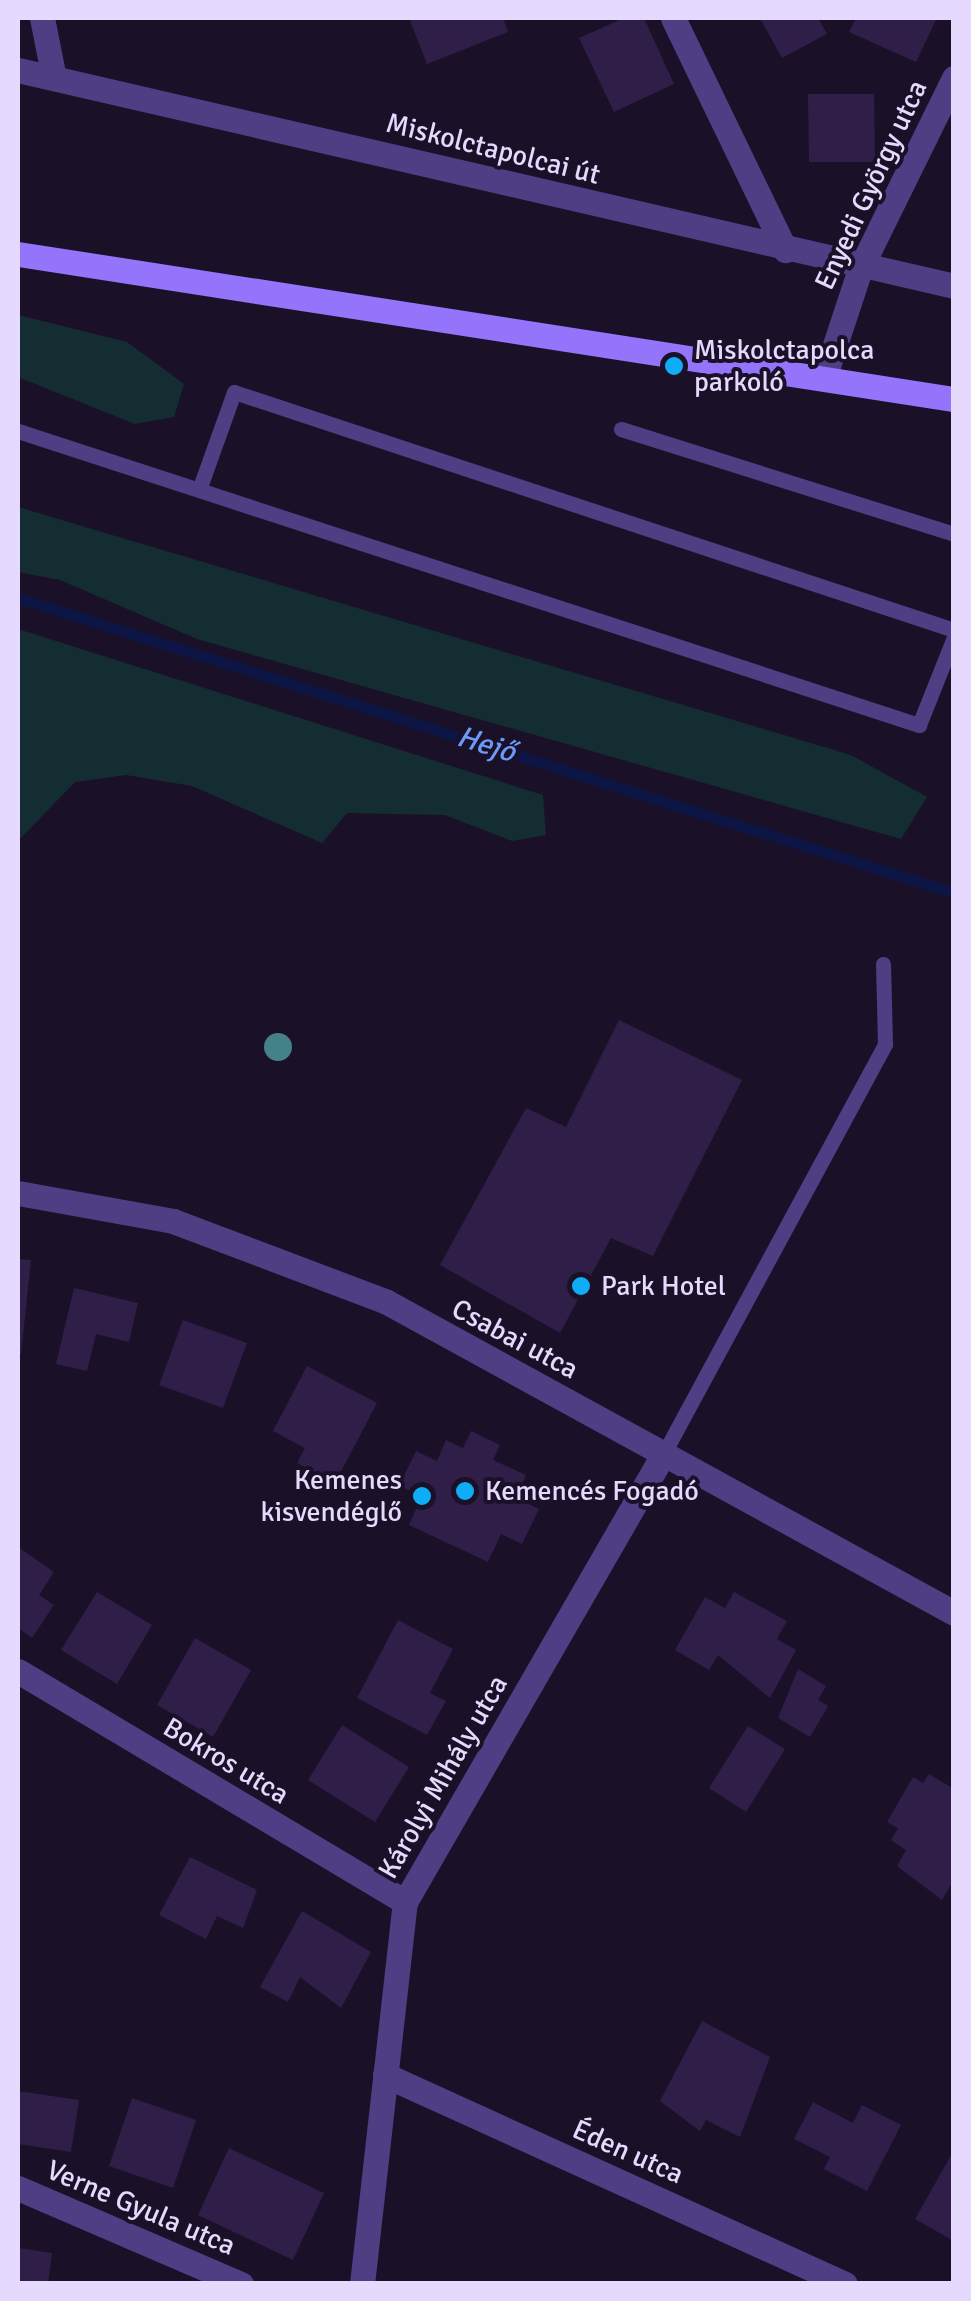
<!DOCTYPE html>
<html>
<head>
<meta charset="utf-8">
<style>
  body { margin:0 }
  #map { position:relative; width:971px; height:2301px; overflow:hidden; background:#1a1128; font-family:Signika,sans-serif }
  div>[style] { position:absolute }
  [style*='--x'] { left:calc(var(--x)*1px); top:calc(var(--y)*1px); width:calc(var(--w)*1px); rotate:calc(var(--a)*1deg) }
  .green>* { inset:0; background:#142d32 }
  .stream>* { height:11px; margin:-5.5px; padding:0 5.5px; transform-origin:5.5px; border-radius:5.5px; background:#0d1545 }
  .building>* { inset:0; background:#2f1e48 }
  .lane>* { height:15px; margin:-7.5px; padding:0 7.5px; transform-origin:7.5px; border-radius:7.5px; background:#503e85 }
  .street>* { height:25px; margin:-12.5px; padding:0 12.5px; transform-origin:12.5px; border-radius:12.5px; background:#503e85 }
  .secondary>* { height:25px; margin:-12.5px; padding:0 12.5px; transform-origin:12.5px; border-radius:12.5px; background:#9474fa }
  .trees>* { width:28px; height:28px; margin:-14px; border-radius:50%; background:#448188 }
  .dots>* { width:28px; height:28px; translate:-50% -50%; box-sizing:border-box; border:5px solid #1a1128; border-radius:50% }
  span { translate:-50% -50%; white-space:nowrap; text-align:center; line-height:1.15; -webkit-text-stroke:8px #1a1128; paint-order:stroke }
  .street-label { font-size:28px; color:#e5dafe }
  .poi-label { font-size:28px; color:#e5dafe }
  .left { translate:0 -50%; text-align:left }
  .right { translate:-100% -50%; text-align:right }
  .water-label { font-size:30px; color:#6c9af9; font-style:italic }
  .frame { position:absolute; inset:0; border:20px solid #e5dafe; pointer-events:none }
</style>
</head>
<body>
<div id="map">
  <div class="green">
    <div style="clip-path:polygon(18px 315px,127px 342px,184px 384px,174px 417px,135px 424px,18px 377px)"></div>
    <div style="clip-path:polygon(18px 507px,851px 755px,927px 797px,901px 839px,197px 639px,60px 580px,18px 572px)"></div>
    <div style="clip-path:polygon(18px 629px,543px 795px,546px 835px,512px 841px,445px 815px,347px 813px,322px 843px,192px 786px,126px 775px,75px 782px,18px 841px)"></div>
  </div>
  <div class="stream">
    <div style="--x:18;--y:598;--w:981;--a:17.49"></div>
  </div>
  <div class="building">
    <div style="clip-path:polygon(409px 18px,503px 18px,508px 32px,427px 64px)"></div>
    <div style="clip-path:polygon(624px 18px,644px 18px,674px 84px,614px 112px,579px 38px)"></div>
    <div style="clip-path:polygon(760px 18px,818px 18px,827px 34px,782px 58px)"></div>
    <div style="clip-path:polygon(856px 18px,937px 18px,916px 62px,849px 32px)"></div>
    <div style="clip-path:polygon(808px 94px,874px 94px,875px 162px,809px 162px)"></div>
    <div style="clip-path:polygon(619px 1020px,742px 1080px,653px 1256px,611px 1238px,560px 1333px,440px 1265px,526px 1108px,566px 1127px)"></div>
    <div style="clip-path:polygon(18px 1259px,31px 1260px,21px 1354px,18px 1354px)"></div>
    <div style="clip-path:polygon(74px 1288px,138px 1303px,129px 1342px,96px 1334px,87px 1371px,56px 1364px)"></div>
    <div style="clip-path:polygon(183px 1320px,247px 1343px,223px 1408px,159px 1385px)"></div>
    <div style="clip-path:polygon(307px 1366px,377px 1403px,335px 1483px,297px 1463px,305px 1448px,273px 1431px)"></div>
    <div style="clip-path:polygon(471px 1431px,500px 1445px,493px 1460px,526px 1475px,516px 1498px,539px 1509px,522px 1544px,501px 1534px,488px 1562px,409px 1525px,422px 1496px,399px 1486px,416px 1451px,437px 1461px,446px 1440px,463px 1448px)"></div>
    <div style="clip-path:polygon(18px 1547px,54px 1572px,39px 1595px,54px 1605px,32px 1638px,18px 1628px)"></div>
    <div style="clip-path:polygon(97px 1592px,152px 1625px,117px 1684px,61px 1650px)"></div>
    <div style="clip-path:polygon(734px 1592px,787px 1621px,777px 1639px,796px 1650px,770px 1698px,718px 1655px,709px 1670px,675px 1650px,705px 1597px,725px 1608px)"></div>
    <div style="clip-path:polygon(398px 1620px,453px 1649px,430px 1693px,446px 1701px,427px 1735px,357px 1698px)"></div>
    <div style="clip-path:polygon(195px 1638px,251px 1670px,213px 1737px,157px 1705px)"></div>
    <div style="clip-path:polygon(798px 1669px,826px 1686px,818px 1700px,828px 1706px,810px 1737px,778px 1718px)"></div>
    <div style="clip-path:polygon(342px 1725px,409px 1767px,375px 1822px,308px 1780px)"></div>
    <div style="clip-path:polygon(748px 1726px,785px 1749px,746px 1812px,709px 1788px)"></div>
    <div style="clip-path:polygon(929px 1774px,954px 1789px,954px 1879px,942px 1900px,897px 1866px,906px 1850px,891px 1840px,898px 1828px,887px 1822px,913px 1777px,923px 1783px)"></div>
    <div style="clip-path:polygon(190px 1857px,257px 1890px,243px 1928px,217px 1916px,206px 1939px,159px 1915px)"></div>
    <div style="clip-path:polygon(302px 1911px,371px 1952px,341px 2008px,300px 1977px,288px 2002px,260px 1987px)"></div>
    <div style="clip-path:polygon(702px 2021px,770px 2057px,740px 2137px,706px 2120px,700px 2131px,660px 2101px)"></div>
    <div style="clip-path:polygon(18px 2091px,79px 2100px,71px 2152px,18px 2144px)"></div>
    <div style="clip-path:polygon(132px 2098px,196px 2120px,173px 2188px,109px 2166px)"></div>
    <div style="clip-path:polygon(813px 2102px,853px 2123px,862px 2105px,901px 2125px,867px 2191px,824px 2169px,830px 2157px,794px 2139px)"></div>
    <div style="clip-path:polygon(229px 2148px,324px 2193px,293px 2260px,198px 2215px)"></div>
    <div style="clip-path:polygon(954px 2150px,954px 2237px,952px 2240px,915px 2219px)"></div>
    <div style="clip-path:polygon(18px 2248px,52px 2253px,48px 2284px,18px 2284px)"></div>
  </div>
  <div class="lane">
    <div style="--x:621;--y:429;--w:349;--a:17.5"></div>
    <div style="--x:18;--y:431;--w:948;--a:18.07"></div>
    <div style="--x:919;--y:725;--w:95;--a:-68.3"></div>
    <div style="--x:200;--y:487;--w:101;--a:-70.3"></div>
    <div style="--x:234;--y:392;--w:758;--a:18.29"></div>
    <div style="--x:664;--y:1453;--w:465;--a:-61.6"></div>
    <div style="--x:885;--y:1044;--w:80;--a:-91.4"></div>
  </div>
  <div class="street">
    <div style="--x:42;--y:18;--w:56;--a:78.7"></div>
    <div style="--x:673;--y:18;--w:258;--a:64.2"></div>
    <div style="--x:18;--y:70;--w:961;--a:12.99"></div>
    <div style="--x:825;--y:375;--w:112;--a:-71.7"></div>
    <div style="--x:860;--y:269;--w:213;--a:-63.8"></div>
    <div style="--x:18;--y:1193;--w:158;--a:10.2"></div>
    <div style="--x:173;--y:1221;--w:227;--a:20.7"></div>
    <div style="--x:385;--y:1301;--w:649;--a:28.74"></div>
    <div style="--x:18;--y:1671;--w:451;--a:30.8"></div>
    <div style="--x:385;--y:2075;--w:505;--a:24.43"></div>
    <div style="--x:18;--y:2188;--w:243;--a:23.3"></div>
    <div style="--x:362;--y:2284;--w:384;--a:-83.6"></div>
    <div style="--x:405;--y:1902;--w:518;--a:-60.02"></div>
  </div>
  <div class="secondary">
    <div style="--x:18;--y:254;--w:947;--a:8.81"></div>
  </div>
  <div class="trees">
    <div style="left:278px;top:1047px"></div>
  </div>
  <div class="dots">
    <div style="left:674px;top:366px;background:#0eadf6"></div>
    <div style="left:581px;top:1286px;background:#0eadf6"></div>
    <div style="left:465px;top:1491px;background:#0eadf6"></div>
    <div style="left:422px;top:1496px;background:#0eadf6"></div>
  </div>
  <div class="street-label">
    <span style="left:493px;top:149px;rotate:14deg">Miskolctapolcai út</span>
    <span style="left:871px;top:185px;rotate:-65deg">Enyedi György utca</span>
    <span style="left:515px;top:1339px;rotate:28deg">Csabai utca</span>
    <span style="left:226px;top:1761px;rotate:31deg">Bokros utca</span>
    <span style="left:443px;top:1777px;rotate:-60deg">Károlyi Mihály utca</span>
    <span style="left:628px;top:2152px;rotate:24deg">Éden utca</span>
    <span style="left:141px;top:2208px;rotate:23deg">Verne Gyula utca</span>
  </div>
  <div class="poi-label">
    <span class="left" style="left:694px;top:366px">Miskolctapolca<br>parkoló</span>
    <span class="left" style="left:601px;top:1286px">Park Hotel</span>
    <span class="right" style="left:402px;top:1496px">Kemenes<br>kisvendéglő</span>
    <span class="left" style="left:485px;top:1491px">Kemencés Fogadó</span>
  </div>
  <div class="water-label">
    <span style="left:486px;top:745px;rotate:17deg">Hejő</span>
  </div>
  <div class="frame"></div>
</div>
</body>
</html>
